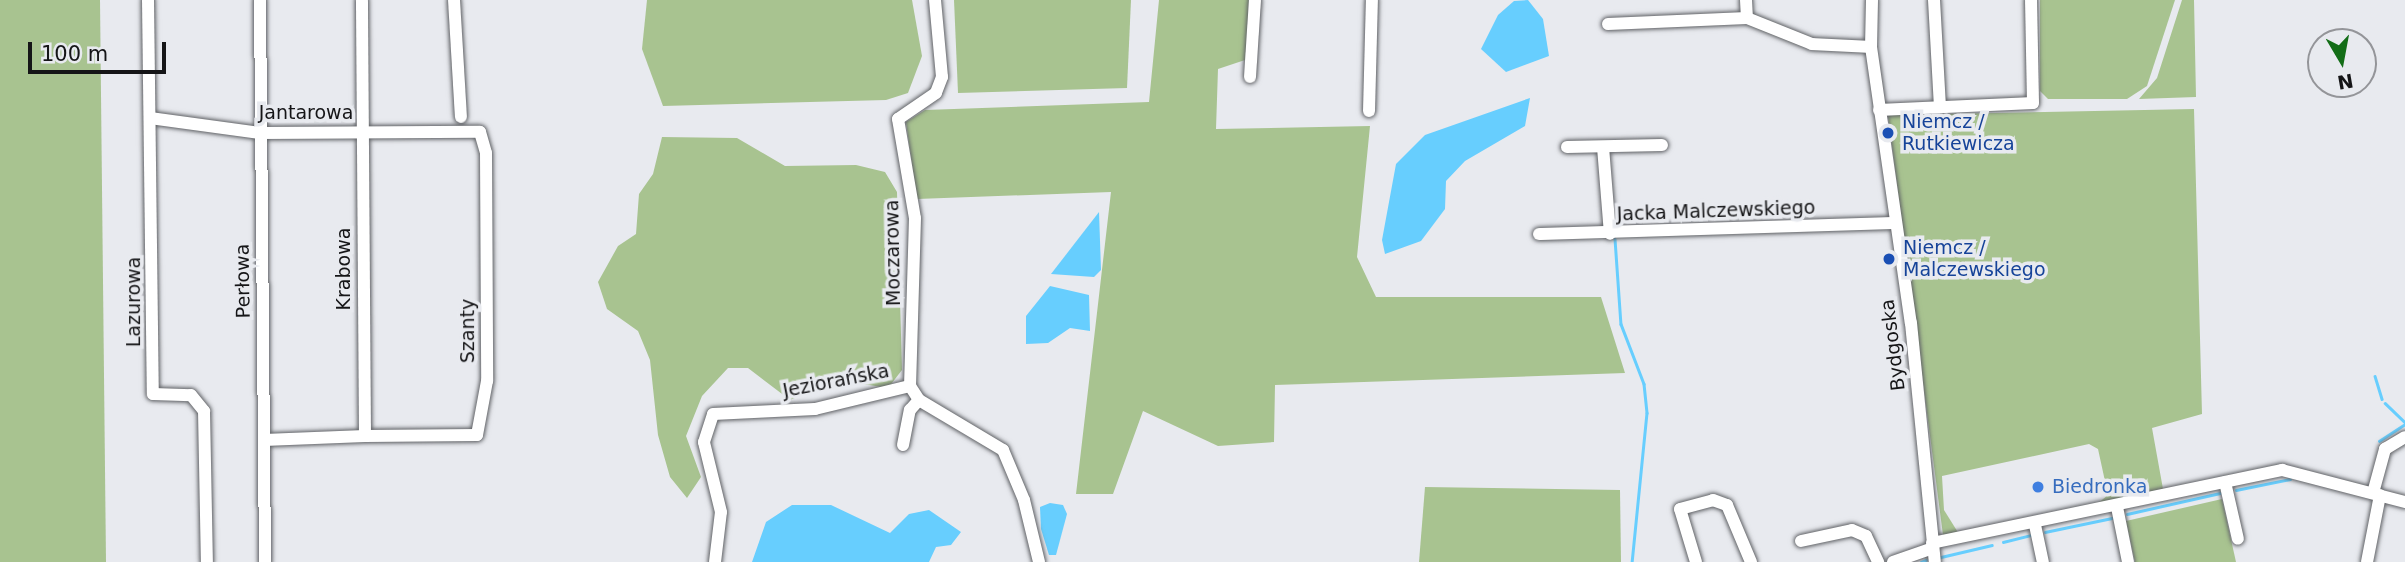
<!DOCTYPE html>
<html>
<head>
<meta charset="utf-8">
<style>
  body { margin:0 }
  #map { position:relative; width:2405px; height:562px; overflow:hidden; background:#e8eaef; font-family:"DejaVu Sans",sans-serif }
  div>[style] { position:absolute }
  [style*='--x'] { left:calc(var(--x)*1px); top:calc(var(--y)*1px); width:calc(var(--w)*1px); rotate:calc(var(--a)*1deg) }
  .green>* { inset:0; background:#a8c390 }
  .water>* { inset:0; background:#67cefe }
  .stream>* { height:2.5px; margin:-1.25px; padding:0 1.25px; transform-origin:1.25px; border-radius:1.25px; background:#67cefe }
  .roads { filter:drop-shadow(0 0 2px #606266) drop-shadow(0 0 2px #606266) }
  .minor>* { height:12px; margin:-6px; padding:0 6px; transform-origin:6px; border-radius:6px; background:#fff }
  .dots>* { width:19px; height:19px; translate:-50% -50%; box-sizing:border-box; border:4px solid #e8eaef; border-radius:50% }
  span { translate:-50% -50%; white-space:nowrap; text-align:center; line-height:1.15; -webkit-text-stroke:7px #e8eaef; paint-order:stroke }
  .street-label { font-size:19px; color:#151517 }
  .transit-label { font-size:19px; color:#164399 }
  .left { translate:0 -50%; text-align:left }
  .shop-label { font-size:19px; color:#366cbe }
  .north { position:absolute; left:2307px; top:28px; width:70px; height:70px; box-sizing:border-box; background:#e8eaef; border:2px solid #949599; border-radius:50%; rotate:170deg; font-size:19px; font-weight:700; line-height:28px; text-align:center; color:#151517 }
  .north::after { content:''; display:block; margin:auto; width:24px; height:32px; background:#136d17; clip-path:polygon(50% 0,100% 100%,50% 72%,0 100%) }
  .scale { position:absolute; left:28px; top:42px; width:138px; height:32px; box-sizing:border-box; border:4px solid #151517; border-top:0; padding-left:9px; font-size:21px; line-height:24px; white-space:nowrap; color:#151517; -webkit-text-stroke:5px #e8eaef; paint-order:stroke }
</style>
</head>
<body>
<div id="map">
  <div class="green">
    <div style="clip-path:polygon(0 0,100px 0,106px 562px,0 562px)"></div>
    <div style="clip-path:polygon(647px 0,912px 0,922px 56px,908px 93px,886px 100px,663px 106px,642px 49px)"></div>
    <div style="clip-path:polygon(954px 0,1131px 0,1127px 88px,958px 93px)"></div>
    <div style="clip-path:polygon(1159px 0,1249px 0,1248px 59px,1218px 69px,1216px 129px,1370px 126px,1357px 257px,1376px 297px,1601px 297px,1625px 373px,1275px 385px,1274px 442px,1218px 446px,1143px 411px,1113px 494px,1076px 494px,1111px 192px,917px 199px,906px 122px,925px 110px,1149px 102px)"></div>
    <div style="clip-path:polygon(2040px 0,2175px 0,2147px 86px,2127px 99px,2048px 99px,2040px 91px)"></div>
    <div style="clip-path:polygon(2182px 0,2194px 0,2196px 97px,2139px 99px,2157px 78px)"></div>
    <div style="clip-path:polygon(2194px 109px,2202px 414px,2152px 428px,2163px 489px,2097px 504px,2108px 495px,2098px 449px,2089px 444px,1942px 476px,1944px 510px,1959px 534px,1943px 535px,1888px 115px)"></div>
    <div style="clip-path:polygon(662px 137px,737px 138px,785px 166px,856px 165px,885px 172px,897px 192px,902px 370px,888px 388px,838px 380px,790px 400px,748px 368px,728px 368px,702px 396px,686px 436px,701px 477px,687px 498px,670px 477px,658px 435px,650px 360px,638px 331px,607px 309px,598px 282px,618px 246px,636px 234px,639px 194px,653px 174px)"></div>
    <div style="clip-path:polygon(1425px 487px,1620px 490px,1621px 562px,1419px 562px)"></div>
    <div style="clip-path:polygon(2222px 499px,2236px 562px,2135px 562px,2126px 521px)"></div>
  </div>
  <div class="water">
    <div style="clip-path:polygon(1528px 0,1543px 19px,1549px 56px,1506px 72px,1481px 49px,1498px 15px,1514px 1px)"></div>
    <div style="clip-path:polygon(1530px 98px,1525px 126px,1465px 161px,1446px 181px,1445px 209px,1421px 241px,1385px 254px,1382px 240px,1396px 164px,1425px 135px)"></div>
    <div style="clip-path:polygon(1099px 212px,1101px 270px,1094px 277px,1051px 274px)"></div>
    <div style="clip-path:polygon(1050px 286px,1089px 295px,1090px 331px,1070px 328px,1048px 343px,1026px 344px,1026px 316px)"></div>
    <div style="clip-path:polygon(1050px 503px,1063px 505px,1067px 514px,1056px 555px,1049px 555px,1041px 529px,1040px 507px)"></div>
    <div style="clip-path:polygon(792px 505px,831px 505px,890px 533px,909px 514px,929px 510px,961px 532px,951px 545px,936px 547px,929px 562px,752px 562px,766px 522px)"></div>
  </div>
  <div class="stream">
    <div style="--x:1615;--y:239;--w:85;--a:86"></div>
    <div style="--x:1621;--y:324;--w:64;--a:69"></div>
    <div style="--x:1644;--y:384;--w:29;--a:84"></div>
    <div style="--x:1647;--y:413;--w:150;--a:95.7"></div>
    <div style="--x:2375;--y:376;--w:24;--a:73"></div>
    <div style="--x:2385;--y:403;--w:28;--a:44"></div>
    <div style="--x:2379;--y:441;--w:31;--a:-33"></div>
    <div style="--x:2236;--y:490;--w:55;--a:-11.5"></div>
    <div style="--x:2127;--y:514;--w:95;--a:-12.7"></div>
    <div style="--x:2045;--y:532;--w:68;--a:-11.8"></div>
    <div style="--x:2003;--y:542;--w:29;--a:-14"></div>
    <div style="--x:1941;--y:557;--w:52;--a:-13.2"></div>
    <div style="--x:1921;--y:562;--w:5;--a:-22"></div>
  </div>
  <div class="roads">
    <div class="minor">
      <div style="--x:148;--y:0;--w:394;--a:89.3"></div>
      <div style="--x:153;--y:394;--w:38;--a:2"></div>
      <div style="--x:191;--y:395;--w:21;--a:51"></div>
      <div style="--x:204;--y:411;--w:151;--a:88.9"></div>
      <div style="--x:260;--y:0;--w:562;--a:89.49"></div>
      <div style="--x:454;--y:0;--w:117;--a:86.6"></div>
      <div style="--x:935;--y:0;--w:77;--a:84.8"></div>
      <div style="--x:942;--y:77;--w:17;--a:111"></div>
      <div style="--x:936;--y:93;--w:46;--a:145.6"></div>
      <div style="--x:898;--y:119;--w:100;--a:80.3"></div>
      <div style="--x:915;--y:218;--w:168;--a:91.7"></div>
      <div style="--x:910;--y:386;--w:17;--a:57"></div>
      <div style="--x:919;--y:400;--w:98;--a:30.8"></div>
      <div style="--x:1003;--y:450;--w:54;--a:67.2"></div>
      <div style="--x:1024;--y:500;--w:64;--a:76.4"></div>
      <div style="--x:1746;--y:0;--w:18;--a:87"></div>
      <div style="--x:1872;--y:0;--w:47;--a:91.2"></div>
      <div style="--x:1871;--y:47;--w:279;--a:81.8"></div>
      <div style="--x:1911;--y:323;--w:240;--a:84.3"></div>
      <div style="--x:1934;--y:0;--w:107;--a:86.8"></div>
      <div style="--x:1608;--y:24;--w:139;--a:-2.5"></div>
      <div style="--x:1747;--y:18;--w:70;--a:21.8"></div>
      <div style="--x:1812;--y:44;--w:59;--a:2.9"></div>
      <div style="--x:1250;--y:77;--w:77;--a:-86.3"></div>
      <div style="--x:1879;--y:110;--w:154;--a:-2.6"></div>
      <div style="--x:2033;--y:103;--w:103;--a:-91.1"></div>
      <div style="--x:1369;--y:111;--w:111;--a:-88.5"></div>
      <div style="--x:150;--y:118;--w:111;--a:7.8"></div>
      <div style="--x:260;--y:133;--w:220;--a:-0.3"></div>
      <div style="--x:480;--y:132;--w:22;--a:74"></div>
      <div style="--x:486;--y:153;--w:228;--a:89.7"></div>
      <div style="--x:487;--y:381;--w:55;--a:100.5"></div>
      <div style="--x:477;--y:435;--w:112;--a:179.5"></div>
      <div style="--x:1567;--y:147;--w:95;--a:-1.2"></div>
      <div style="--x:1603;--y:147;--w:87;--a:85.4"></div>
      <div style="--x:1539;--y:234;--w:356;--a:-1.8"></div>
      <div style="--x:264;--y:440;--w:101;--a:-2.3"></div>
      <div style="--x:365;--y:436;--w:436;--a:-90.4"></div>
      <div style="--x:903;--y:445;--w:36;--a:-79"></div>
      <div style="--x:910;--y:410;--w:13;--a:-48"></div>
      <div style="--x:2225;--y:482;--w:58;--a:77.2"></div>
      <div style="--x:2373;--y:493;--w:46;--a:-74.7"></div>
      <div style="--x:2385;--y:449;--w:23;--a:-31"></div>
      <div style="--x:2117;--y:507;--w:56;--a:78.7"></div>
      <div style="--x:2035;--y:525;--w:38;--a:78"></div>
      <div style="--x:1801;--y:541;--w:52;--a:-12.2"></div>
      <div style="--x:1852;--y:530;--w:15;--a:23"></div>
      <div style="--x:1866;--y:536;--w:29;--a:65"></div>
      <div style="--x:1932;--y:543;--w:358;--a:-11.8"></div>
      <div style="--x:2282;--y:470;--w:127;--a:14.6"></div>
      <div style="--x:715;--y:562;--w:50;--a:-83.2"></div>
      <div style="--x:721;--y:512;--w:72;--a:-103.7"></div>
      <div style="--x:704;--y:442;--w:29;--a:-72"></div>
      <div style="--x:713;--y:414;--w:102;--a:-2.8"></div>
      <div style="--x:815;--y:409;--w:98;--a:-13.6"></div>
      <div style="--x:1696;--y:562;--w:55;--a:-106.8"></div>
      <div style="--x:1680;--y:509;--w:34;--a:-15"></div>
      <div style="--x:1713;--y:500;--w:15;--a:20"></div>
      <div style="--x:1727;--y:505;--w:62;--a:67.2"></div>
      <div style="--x:1893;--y:562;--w:42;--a:-19.3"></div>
      <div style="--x:2367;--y:562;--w:68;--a:-79"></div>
    </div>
  </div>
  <div class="dots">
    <div style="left:1888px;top:133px;background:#1a4fb4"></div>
    <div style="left:1889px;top:259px;background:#1a4fb4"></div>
    <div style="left:2038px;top:487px;background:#3f7fe0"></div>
  </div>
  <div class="street-label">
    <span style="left:306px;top:113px">Jantarowa</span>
    <span style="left:1716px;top:211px;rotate:-2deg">Jacka Malczewskiego</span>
    <span style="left:893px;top:253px;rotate:-91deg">Moczarowa</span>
    <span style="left:344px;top:269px;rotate:-90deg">Krabowa</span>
    <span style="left:243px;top:281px;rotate:-91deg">Perłowa</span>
    <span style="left:134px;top:302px;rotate:-90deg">Lazurowa</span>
    <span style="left:468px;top:331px;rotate:-90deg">Szanty</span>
    <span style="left:1893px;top:345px;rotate:-97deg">Bydgoska</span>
    <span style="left:836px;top:381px;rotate:-11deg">Jeziorańska</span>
  </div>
  <div class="transit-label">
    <span class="left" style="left:1902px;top:133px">Niemcz /<br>Rutkiewicza</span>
    <span class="left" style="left:1903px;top:259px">Niemcz /<br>Malczewskiego</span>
  </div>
  <div class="shop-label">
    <span class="left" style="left:2052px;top:487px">Biedronka</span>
  </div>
  <div class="north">N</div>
  <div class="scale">100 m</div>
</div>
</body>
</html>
